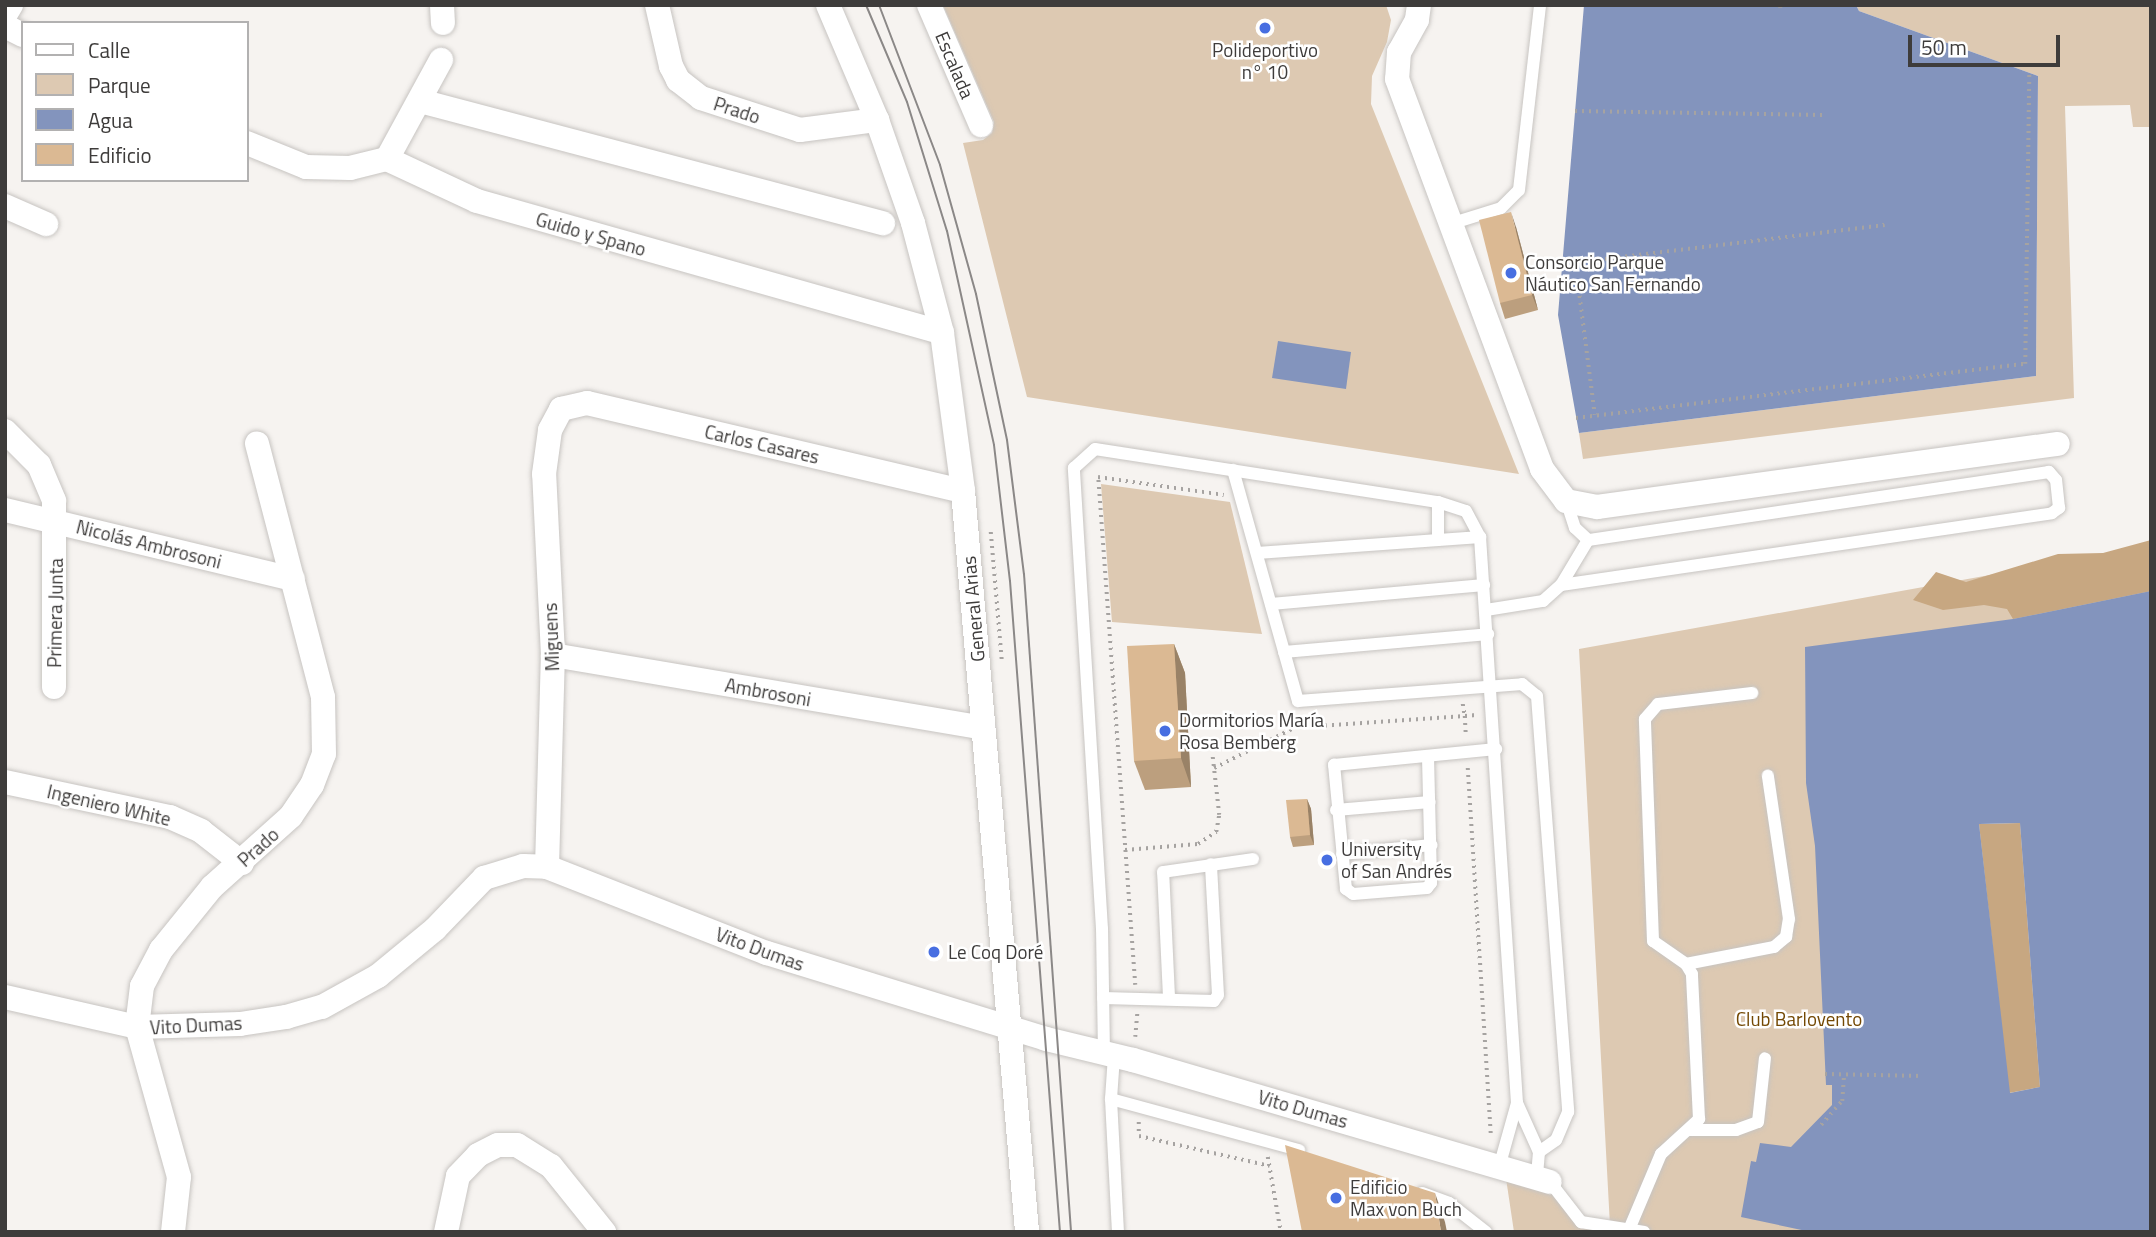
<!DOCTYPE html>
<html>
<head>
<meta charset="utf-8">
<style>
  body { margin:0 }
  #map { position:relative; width:2156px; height:1237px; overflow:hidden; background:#f6f3f0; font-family:"Titillium Web",sans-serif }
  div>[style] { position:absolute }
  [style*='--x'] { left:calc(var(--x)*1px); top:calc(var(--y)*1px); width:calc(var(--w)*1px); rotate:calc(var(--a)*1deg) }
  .green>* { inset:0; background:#ddc9b2 }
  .forest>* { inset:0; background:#c7a781 }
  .water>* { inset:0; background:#8394bd }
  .path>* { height:3.5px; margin-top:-1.75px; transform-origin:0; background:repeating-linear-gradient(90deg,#a6a3a1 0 2px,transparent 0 7px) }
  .roads { filter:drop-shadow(0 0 2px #c7c4c1) drop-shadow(0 0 2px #c7c4c1) }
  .service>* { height:12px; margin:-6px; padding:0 6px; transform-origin:6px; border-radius:6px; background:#fff }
  .minor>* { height:24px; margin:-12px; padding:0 12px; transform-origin:12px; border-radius:12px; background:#fff }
  .tram>* { height:2px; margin:-1px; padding:0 1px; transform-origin:1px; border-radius:1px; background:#8b8887 }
  .wall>* { inset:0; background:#bc9f7e }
  .shaded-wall>* { inset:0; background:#998267 }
  .building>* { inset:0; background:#dbb993 }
  .dots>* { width:19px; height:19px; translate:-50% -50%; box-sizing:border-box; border:4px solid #fff; border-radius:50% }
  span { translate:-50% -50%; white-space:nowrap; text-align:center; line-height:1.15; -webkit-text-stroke:5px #fff; paint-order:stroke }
  .poi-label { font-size:19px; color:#3e3c3b }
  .left { translate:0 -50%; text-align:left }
  .street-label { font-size:19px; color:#3e3c3b }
  .park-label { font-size:19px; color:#734803 }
  .frame { position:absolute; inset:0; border:7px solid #3e3c3b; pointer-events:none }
  .legend { position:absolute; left:21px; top:21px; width:228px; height:161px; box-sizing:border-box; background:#fff; border:2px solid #b2b1b1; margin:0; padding:9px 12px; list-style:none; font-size:21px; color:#3e3c3b }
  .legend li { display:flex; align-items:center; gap:14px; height:35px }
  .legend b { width:35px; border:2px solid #b2b1b1 }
  .scale { position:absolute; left:1908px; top:35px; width:152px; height:32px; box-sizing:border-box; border:4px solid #3e3c3b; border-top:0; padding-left:9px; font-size:21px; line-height:24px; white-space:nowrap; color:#3e3c3b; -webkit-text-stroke:5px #fff; paint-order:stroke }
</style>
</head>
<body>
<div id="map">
  <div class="green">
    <div style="clip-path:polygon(943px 5px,1386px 5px,1391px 20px,1387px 42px,1372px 76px,1371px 104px,1519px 474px,1027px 397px,963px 143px,983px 140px,992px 133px,994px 122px)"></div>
    <div style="clip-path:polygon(1856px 5px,2151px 5px,2151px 127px,2133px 127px,2130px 105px,2065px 106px,2074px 398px,1583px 459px,1579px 433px,2036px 376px,2038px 76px,1859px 11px)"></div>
    <div style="clip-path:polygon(1101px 484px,1230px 502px,1262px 634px,1112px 622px)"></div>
    <div style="clip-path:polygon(evenodd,2151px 546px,2151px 1232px,1514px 1232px,1504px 1165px,1550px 1182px,1581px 1222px,1610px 1226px,1579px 649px,2151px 546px,1979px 823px,2020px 823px,2040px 1087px,2010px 1093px,1979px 823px)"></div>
  </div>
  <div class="forest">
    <div style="clip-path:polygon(2151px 540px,2151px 591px,2013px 619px,2007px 609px,1984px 605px,1943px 610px,1913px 600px,1936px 572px,1966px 582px,2058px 554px,2103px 553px)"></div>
    <div style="clip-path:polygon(2020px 823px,2040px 1087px,2009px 1093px,1979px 824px)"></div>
  </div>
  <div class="water">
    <div style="clip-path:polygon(1584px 5px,1856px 5px,1859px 11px,2038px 76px,2036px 376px,1579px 433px,1558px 315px)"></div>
    <div style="clip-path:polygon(1278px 341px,1351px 352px,1346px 389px,1272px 378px)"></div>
    <div style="clip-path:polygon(evenodd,2151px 591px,2151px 1232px,1811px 1232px,1741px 1217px,1751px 1161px,1756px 1162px,1760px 1143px,1791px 1147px,1832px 1105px,1832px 1085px,1826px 1085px,1815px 846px,1806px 783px,1805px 647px,2013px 619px,2151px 591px,1979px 824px,2020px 823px,2040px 1087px,2010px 1093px,1979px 824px)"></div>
  </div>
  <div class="path">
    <div style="--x:1780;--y:8;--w:3;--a:-90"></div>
    <div style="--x:1575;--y:111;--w:247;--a:0.9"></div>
    <div style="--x:1563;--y:264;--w:324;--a:-6.9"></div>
    <div style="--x:1578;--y:282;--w:134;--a:82.7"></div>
    <div style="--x:1576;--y:418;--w:452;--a:-6.9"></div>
    <div style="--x:2025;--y:364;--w:291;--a:-89.2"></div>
    <div style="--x:991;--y:532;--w:129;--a:85.1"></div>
    <div style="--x:1463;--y:704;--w:12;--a:81"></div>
    <div style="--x:1465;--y:716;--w:11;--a:-5"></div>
    <div style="--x:1297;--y:716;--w:13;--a:58"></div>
    <div style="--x:1304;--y:727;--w:161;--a:-3.9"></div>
    <div style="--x:1465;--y:716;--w:20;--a:87"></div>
    <div style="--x:1214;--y:768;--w:96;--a:-26.6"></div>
    <div style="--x:1468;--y:768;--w:367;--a:86.4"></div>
    <div style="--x:1125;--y:850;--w:73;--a:-4.7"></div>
    <div style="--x:1198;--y:844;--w:22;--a:-34"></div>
    <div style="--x:1216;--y:832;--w:17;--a:-80"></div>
    <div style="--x:1219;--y:815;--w:62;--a:-96.4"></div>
    <div style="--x:1135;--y:985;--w:509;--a:-94.17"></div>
    <div style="--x:1098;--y:477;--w:127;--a:8.1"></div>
    <div style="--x:1135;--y:1037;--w:24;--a:-85"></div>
    <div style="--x:1825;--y:1074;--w:98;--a:1.2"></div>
    <div style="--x:1139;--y:1122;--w:14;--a:90"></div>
    <div style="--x:1139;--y:1136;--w:134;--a:12.9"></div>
    <div style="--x:1821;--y:1125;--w:32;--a:-49"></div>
    <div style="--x:1842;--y:1101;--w:27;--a:-86"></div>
    <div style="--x:1268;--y:1157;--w:76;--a:80.2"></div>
  </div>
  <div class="roads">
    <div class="service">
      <div style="--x:1450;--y:224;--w:53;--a:-17.4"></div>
      <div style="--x:1501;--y:208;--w:25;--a:-45"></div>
      <div style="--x:1519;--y:190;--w:186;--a:-83.5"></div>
      <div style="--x:1233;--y:470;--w:240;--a:74.3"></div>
      <div style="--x:1298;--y:701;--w:225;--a:-4.3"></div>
      <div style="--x:1522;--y:684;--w:19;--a:39"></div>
      <div style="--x:1537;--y:696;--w:417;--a:85.7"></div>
      <div style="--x:1568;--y:1112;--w:30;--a:113"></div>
      <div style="--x:1556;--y:1140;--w:21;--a:145"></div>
      <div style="--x:1438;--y:502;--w:38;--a:90"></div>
      <div style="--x:1257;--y:553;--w:224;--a:-4.1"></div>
      <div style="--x:1561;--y:585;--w:496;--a:-8.3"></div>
      <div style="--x:2052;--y:513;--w:9;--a:-36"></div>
      <div style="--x:2059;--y:508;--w:28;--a:-96"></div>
      <div style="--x:2056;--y:480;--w:11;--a:-131"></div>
      <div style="--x:2049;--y:472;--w:466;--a:171.6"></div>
      <div style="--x:1588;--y:540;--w:18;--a:-137"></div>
      <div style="--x:1575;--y:528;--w:28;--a:-108"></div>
      <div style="--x:1271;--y:604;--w:214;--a:-5.1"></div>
      <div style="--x:1486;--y:610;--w:58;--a:-9"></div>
      <div style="--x:1543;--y:601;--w:24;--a:-42"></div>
      <div style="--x:1561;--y:585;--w:52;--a:-59"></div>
      <div style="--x:1284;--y:652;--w:205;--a:-5"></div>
      <div style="--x:1428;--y:757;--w:126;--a:88.6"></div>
      <div style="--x:1431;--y:883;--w:6;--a:129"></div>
      <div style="--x:1427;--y:888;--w:74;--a:175.4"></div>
      <div style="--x:1353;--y:894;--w:9;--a:-144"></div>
      <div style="--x:1346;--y:889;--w:125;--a:-95.5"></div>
      <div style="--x:1334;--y:765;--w:163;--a:-5.6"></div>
      <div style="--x:1336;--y:810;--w:94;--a:-4.9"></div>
      <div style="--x:1342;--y:854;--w:90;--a:-5.7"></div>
      <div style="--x:1686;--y:964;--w:90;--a:-10.9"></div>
      <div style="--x:1774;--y:947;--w:16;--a:-40"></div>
      <div style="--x:1786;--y:937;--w:18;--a:-81"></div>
      <div style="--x:1789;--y:919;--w:145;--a:-98.4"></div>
      <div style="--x:1169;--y:997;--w:125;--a:-92.7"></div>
      <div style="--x:1163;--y:872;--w:91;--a:-8.2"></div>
      <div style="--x:1103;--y:998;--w:111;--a:1.5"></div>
      <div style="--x:1214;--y:1001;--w:7;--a:-56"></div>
      <div style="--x:1218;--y:995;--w:131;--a:-93.1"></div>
      <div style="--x:1104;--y:1054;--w:125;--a:-90.9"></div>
      <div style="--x:1102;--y:929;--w:462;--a:-93.5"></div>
      <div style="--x:1074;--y:468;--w:28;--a:-42"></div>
      <div style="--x:1095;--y:449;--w:347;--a:8.8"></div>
      <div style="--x:1438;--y:502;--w:29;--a:18"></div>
      <div style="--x:1466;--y:511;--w:30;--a:62"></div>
      <div style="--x:1480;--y:537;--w:567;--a:86.26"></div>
      <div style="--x:1517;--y:1103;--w:63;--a:105.6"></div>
      <div style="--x:1114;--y:1056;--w:43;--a:94"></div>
      <div style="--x:1111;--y:1099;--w:195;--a:15.2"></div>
      <div style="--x:1111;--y:1099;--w:133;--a:87"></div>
      <div style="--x:1517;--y:1103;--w:54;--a:65.8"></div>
      <div style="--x:1539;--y:1152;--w:25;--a:95"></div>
      <div style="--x:1690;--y:1130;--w:46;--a:0"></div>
      <div style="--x:1736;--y:1130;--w:23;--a:-20"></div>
      <div style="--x:1758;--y:1122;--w:64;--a:-83.8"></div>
      <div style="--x:1550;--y:1182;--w:51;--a:52.2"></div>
      <div style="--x:1581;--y:1222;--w:64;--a:9"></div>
      <div style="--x:1422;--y:1193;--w:29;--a:20"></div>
      <div style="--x:1449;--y:1203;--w:47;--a:38.1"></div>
      <div style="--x:1628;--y:1232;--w:85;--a:-67.1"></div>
      <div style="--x:1661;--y:1154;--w:52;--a:-42.6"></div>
      <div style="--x:1699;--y:1119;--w:145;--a:-92.8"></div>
      <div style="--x:1692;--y:974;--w:12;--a:-121"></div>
      <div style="--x:1686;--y:964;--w:40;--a:-145.1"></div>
      <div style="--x:1653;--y:941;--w:222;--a:-92.1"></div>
      <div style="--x:1645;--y:719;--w:20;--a:-49"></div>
      <div style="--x:1658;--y:704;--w:95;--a:-6.7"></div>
    </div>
    <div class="minor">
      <div style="--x:442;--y:5;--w:18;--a:87"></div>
      <div style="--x:657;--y:5;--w:63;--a:77.1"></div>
      <div style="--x:671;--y:66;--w:16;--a:63"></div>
      <div style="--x:678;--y:80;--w:29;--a:38"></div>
      <div style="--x:701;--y:98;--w:104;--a:17.9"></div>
      <div style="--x:800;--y:130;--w:78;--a:-7.4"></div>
      <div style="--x:828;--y:5;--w:125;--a:66.9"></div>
      <div style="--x:877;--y:120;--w:109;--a:70.7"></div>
      <div style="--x:913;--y:223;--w:114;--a:75.2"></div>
      <div style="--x:942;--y:333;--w:159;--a:82.4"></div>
      <div style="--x:963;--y:491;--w:744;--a:85.06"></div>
      <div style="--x:929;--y:5;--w:131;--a:66.6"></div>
      <div style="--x:1419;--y:5;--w:15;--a:98"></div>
      <div style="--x:1417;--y:20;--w:37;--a:119"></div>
      <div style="--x:1399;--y:52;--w:27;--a:94"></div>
      <div style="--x:1397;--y:79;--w:416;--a:69.6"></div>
      <div style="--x:1542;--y:469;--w:40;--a:53"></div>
      <div style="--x:1566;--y:501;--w:32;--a:11"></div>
      <div style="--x:1597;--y:507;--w:465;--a:-7.8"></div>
      <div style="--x:5;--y:15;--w:12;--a:-59"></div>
      <div style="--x:5;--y:26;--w:20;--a:27"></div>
      <div style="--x:420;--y:101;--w:479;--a:14.8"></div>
      <div style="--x:247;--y:143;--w:64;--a:22.1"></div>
      <div style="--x:306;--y:167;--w:44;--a:1.3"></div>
      <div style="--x:350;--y:168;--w:38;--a:-14"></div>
      <div style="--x:387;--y:159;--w:99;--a:25"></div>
      <div style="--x:477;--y:201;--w:483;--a:15.8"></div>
      <div style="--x:387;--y:159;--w:113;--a:-61.4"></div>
      <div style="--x:5;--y:206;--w:45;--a:23.7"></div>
      <div style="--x:5;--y:431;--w:48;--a:45"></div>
      <div style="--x:39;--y:465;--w:39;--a:67"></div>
      <div style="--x:54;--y:501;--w:186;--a:90"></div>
      <div style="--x:5;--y:510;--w:296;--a:13.5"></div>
      <div style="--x:553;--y:655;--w:436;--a:9.6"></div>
      <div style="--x:5;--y:782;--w:169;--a:12"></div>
      <div style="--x:170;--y:817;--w:34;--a:24"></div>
      <div style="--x:201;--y:831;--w:52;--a:38"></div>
      <div style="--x:547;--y:867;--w:212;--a:-88.4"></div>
      <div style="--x:553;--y:655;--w:181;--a:-92.8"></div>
      <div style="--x:544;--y:474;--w:44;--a:-82.2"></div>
      <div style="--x:550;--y:430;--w:24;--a:-62"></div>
      <div style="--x:561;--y:409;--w:27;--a:-13"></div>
      <div style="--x:587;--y:403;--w:386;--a:13.2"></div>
      <div style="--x:5;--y:997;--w:135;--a:12.8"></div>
      <div style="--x:137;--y:1027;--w:103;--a:-1.7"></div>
      <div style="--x:240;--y:1024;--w:47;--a:-8.7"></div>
      <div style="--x:286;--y:1017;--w:37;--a:-16"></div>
      <div style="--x:322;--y:1007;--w:64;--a:-29"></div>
      <div style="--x:378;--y:976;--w:74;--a:-39.5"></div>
      <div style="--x:435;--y:929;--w:71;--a:-46.1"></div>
      <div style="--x:484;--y:878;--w:41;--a:-17.1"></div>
      <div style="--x:523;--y:866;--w:24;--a:2"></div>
      <div style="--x:547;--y:867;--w:236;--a:21.4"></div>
      <div style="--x:767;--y:953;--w:292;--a:17.1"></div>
      <div style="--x:1046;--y:1039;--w:89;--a:13.6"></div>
      <div style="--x:1133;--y:1060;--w:434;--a:16.3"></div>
      <div style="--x:173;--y:1232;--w:55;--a:-83.8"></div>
      <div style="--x:179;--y:1177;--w:156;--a:-105.6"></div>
      <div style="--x:137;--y:1027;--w:41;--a:-83"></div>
      <div style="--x:142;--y:986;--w:41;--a:-62.2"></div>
      <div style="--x:161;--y:950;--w:81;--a:-51"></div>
      <div style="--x:212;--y:887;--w:106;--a:-41.9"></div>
      <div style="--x:291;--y:816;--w:37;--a:-56"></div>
      <div style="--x:312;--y:785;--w:33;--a:-69"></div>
      <div style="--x:324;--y:754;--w:57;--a:-91"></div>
      <div style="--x:323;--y:697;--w:262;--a:-104.6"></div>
      <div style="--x:446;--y:1232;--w:57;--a:-77.9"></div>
      <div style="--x:458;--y:1176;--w:29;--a:-46"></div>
      <div style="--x:478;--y:1155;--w:22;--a:-27"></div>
      <div style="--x:498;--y:1145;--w:19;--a:0"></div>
      <div style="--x:517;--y:1145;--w:40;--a:32"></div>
      <div style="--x:551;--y:1166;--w:85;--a:51.2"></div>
    </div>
  </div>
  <div class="tram">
    <div style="--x:866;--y:5;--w:105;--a:67.1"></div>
    <div style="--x:907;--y:102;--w:135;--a:72.8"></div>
    <div style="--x:947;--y:231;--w:219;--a:77.6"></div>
    <div style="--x:994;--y:445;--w:137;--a:83.3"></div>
    <div style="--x:1010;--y:581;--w:653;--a:85.61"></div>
    <div style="--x:879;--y:5;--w:171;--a:69.1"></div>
    <div style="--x:940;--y:165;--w:134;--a:74.4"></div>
    <div style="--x:976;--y:294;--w:149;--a:78"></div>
    <div style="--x:1007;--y:440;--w:135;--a:82.8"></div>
    <div style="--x:1024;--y:574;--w:660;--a:85.91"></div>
  </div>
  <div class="wall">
    <div style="clip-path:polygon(1516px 227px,1538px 310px,1505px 319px,1500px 303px)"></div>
    <div style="clip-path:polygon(1174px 644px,1185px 673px,1191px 787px,1145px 790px,1134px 761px)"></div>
    <div style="clip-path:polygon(1307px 799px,1311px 809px,1314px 845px,1293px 847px,1290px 837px)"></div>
  </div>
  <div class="shaded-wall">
    <div style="clip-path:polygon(1511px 212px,1516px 227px,1538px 310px,1532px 295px)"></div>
    <div style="clip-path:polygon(1174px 644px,1185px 673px,1191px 787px,1181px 758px)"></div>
    <div style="clip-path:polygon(1307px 799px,1311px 809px,1314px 845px,1310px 835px)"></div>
    <div style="clip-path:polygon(1435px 1193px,1445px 1222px,1447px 1232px,1441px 1232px)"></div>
  </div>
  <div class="building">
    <div style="clip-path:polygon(2149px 176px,2151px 176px,2151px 203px)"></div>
    <div style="clip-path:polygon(1511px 212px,1532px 295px,1500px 303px,1479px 220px)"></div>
    <div style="clip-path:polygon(1174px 644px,1181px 758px,1134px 761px,1127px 646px)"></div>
    <div style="clip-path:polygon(1307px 799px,1310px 835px,1290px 837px,1286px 800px)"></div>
    <div style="clip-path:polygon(1285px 1145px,1435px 1193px,1441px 1232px,1338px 1232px,1338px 1230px,1323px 1232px,1302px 1232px)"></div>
  </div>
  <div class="dots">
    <div style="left:1265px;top:28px;background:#476ee1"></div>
    <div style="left:1511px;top:273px;background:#476ee1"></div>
    <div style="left:1165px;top:731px;background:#476ee1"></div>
    <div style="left:1327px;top:860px;background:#476ee1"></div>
    <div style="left:934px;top:952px;background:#476ee1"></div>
    <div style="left:1336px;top:1198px;background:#476ee1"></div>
  </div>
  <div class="poi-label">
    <span style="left:1265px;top:61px">Polideportivo<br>n° 10</span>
    <span class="left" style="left:1525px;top:273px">Consorcio Parque<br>Náutico San Fernando</span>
    <span class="left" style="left:1179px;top:731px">Dormitorios María<br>Rosa Bemberg</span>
    <span class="left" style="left:1341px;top:860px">University<br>of San Andrés</span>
    <span class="left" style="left:948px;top:952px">Le Coq Doré</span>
    <span class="left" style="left:1350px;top:1198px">Edificio<br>Max von Buch</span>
  </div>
  <div class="street-label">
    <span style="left:955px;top:65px;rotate:67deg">Escalada</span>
    <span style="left:737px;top:110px;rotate:18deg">Prado</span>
    <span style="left:591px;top:234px;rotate:16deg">Guido y Spano</span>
    <span style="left:762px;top:444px;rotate:13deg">Carlos Casares</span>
    <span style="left:149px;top:544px;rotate:14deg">Nicolás Ambrosoni</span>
    <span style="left:973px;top:609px;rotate:-95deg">General Arias</span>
    <span style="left:55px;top:613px;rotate:-89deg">Primera Junta</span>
    <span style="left:551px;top:637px;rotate:-92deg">Miguens</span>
    <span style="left:768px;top:692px;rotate:10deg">Ambrosoni</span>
    <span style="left:109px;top:805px;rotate:13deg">Ingeniero White</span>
    <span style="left:258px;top:847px;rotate:-42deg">Prado</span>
    <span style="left:760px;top:949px;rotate:20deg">Vito Dumas</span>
    <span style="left:196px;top:1025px;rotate:-3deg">Vito Dumas</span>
    <span style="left:1303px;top:1109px;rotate:16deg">Vito Dumas</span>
  </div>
  <div class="park-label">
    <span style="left:1799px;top:1019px">Club Barlovento</span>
  </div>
  <div class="frame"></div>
  <ul class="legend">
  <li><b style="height:9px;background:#fff"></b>Calle</li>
  <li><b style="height:19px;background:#ddc9b2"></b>Parque</li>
  <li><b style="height:19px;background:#8394bd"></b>Agua</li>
  <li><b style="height:19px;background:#dbb993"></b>Edificio</li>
  </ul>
  <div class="scale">50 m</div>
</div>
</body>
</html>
